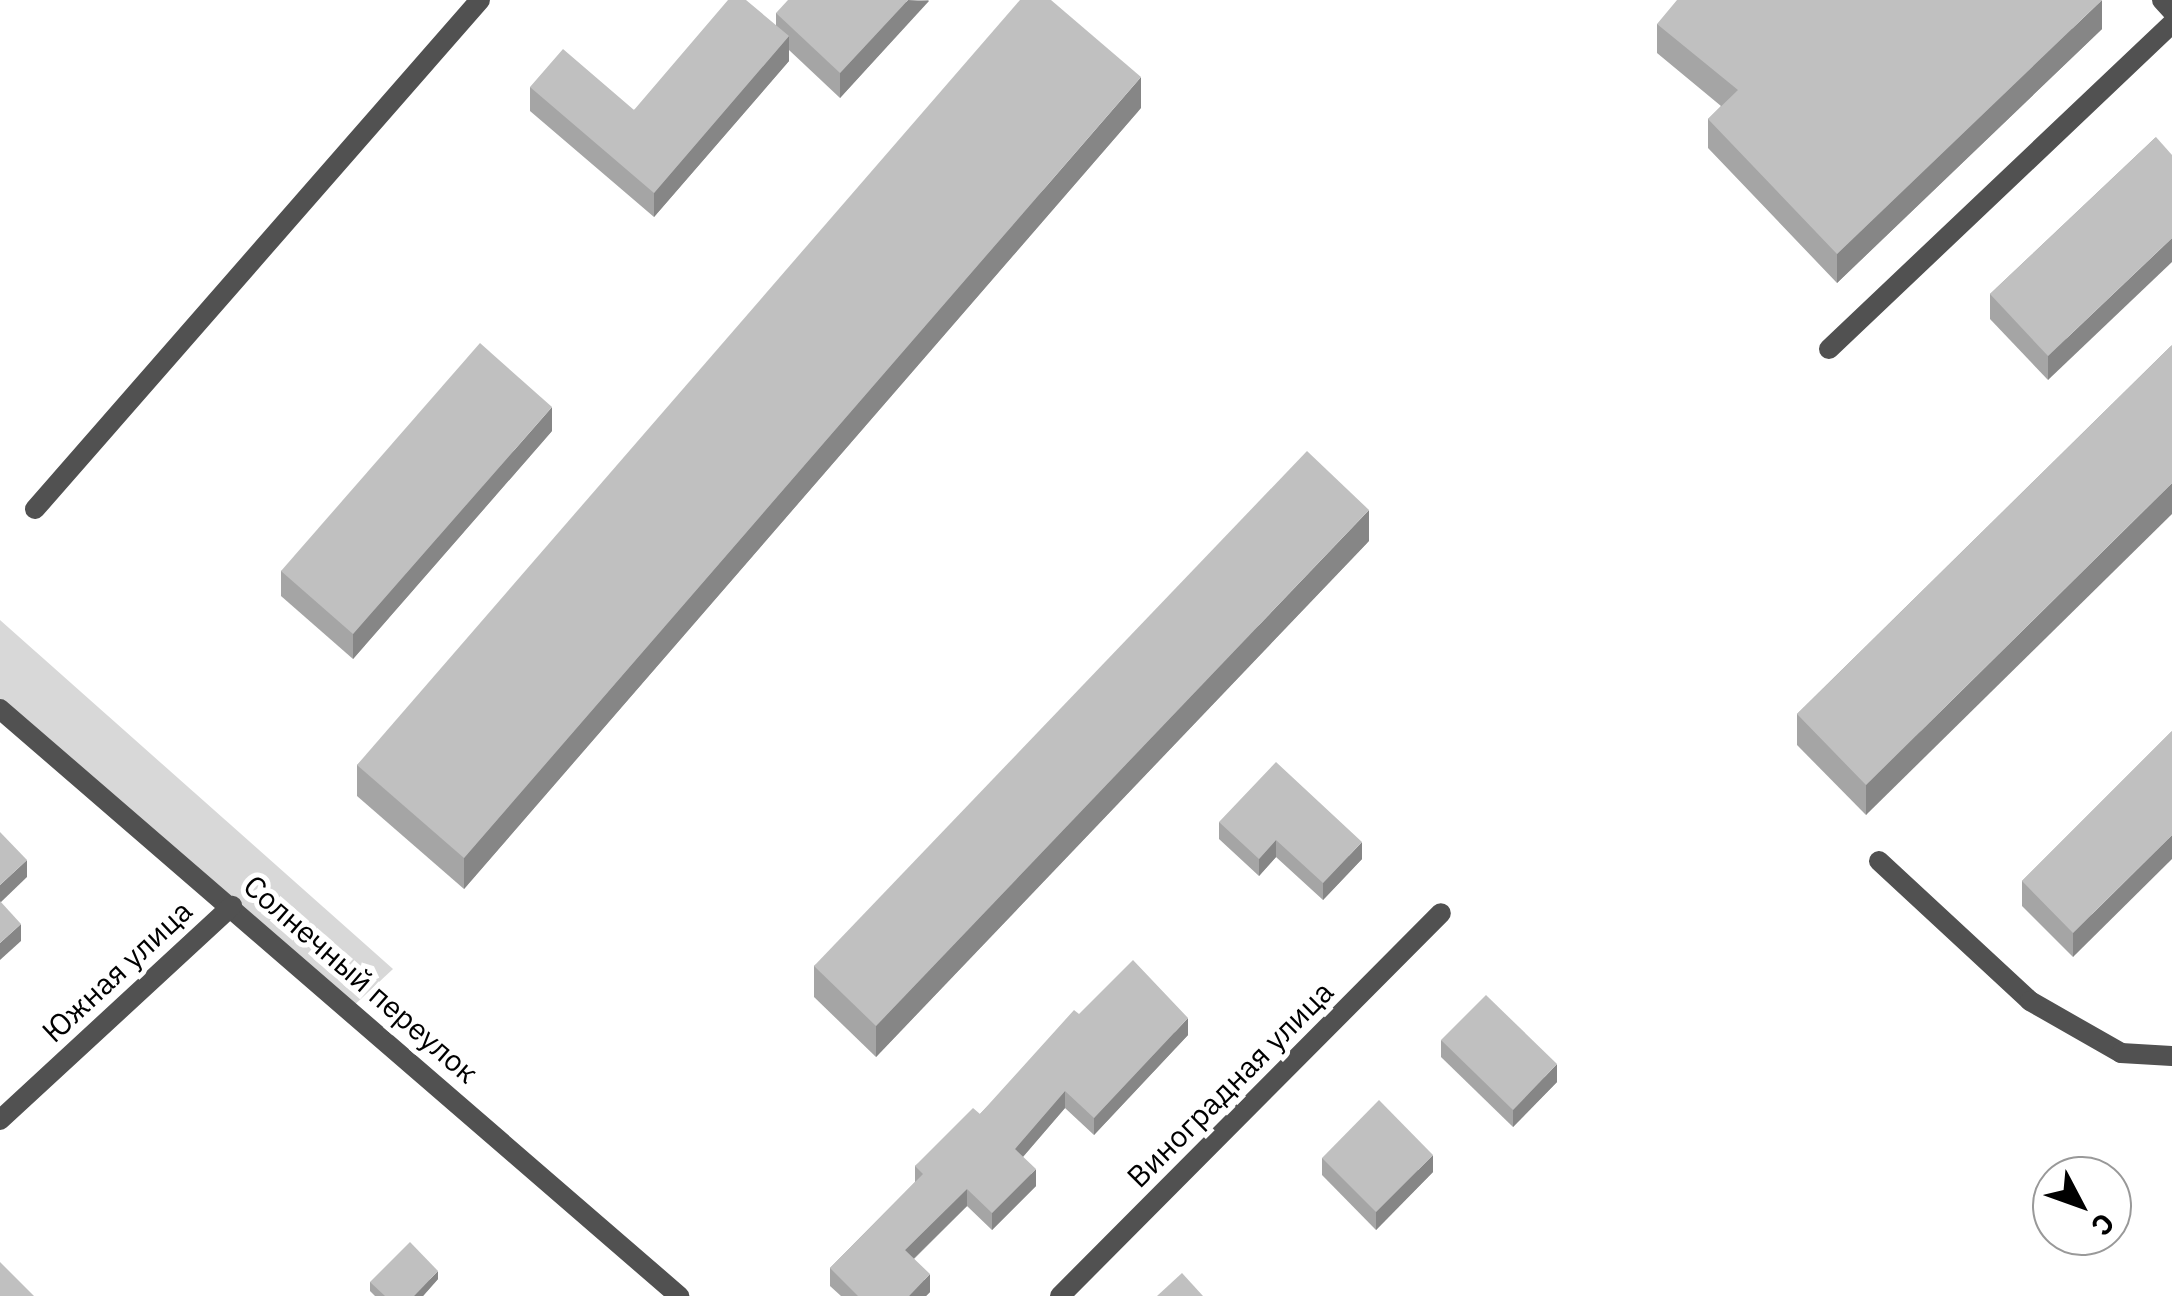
<!DOCTYPE html>
<html>
<head>
<meta charset="utf-8">
<style>
  body { margin:0 }
  #map { position:relative; width:2172px; height:1296px; overflow:hidden; background:#fff; font-family:"IBM Plex Sans",sans-serif }
  div>[style] { position:absolute }
  [style*='--x'] { left:calc(var(--x)*1px); top:calc(var(--y)*1px); width:calc(var(--w)*1px); rotate:calc(var(--a)*1deg) }
  .green>* { inset:0; background:#d8d8d8 }
  .lane>* { height:20px; margin:-10px; padding:0 10px; transform-origin:10px; border-radius:10px; background:#515151 }
  .street>* { height:20px; margin:-10px; padding:0 10px; transform-origin:10px; border-radius:10px; background:#515151 }
  .wall>* { inset:0; background:#a5a5a5 }
  .shaded-wall>* { inset:0; background:#868686 }
  .building>* { inset:0; background:#c0c0c0 }
  span { translate:-50% -50%; white-space:nowrap; text-align:center; line-height:1.15; -webkit-text-stroke:10px #fff; paint-order:stroke }
  .street-label { font-size:30px; color:#000 }
  .north { position:absolute; left:2032px; top:1156px; width:100px; height:100px; box-sizing:border-box; background:#fff; border:2px solid #999; border-radius:50%; rotate:131deg; font-size:28px; font-weight:700; line-height:40px; text-align:center; color:#000 }
  .north::after { content:''; display:block; margin:auto; width:35px; height:45px; background:#000; clip-path:polygon(50% 0,100% 100%,50% 72%,0 100%) }
</style>
</head>
<body>
<div id="map">
  <div class="green">
    <div style="clip-path:polygon(0 620px,393px 969px,350px 1009px,0 709px)"></div>
  </div>
  <div class="lane">
    <div style="--x:2162;--y:0;--w:15;--a:48"></div>
    <div style="--x:1829;--y:349;--w:473;--a:-43.5"></div>
    <div style="--x:35;--y:509;--w:676;--a:-48.84"></div>
    <div style="--x:1879;--y:861;--w:206;--a:42.8"></div>
    <div style="--x:2030;--y:1001;--w:105;--a:29.7"></div>
    <div style="--x:2121;--y:1053;--w:51;--a:3.4"></div>
  </div>
  <div class="street">
    <div style="--x:0;--y:709;--w:898;--a:40.84"></div>
    <div style="--x:0;--y:1120;--w:316;--a:-42.7"></div>
    <div style="--x:1060;--y:1296;--w:540;--a:-45.15"></div>
  </div>
  <div class="wall">
    <div style="clip-path:polygon(929px 0,840px 98px,789px 50px,789px 61px,654px 217px,530px 111px,530px 87px,634px 110px,776px 25px,776px 13px)"></div>
    <div style="clip-path:polygon(1657px 24px,2102px 29px,1837px 283px,1708px 148px,1708px 119px,1721px 106px,1657px 53px)"></div>
    <div style="clip-path:polygon(1141px 108px,464px 889px,357px 796px,357px 765px)"></div>
    <div style="clip-path:polygon(2156px 137px,2048px 380px,1990px 319px,1990px 294px)"></div>
    <div style="clip-path:polygon(2172px 345px,1866px 815px,1797px 745px,1797px 714px)"></div>
    <div style="clip-path:polygon(552px 431px,353px 659px,281px 596px,281px 571px)"></div>
    <div style="clip-path:polygon(1369px 541px,876px 1057px,814px 997px,814px 966px)"></div>
    <div style="clip-path:polygon(2172px 731px,2073px 957px,2022px 906px,2022px 881px)"></div>
    <div style="clip-path:polygon(1219px 822px,1362px 859px,1323px 900px,1276px 857px,1259px 876px,1219px 839px)"></div>
    <div style="clip-path:polygon(1079px 1014px,1188px 1035px,1094px 1135px,1065px 1108px,1023px 1157px,1036px 1186px,992px 1230px,967px 1206px,914px 1259px,930px 1292px,926px 1296px,841px 1296px,830px 1286px,830px 1268px,915px 1182px,915px 1166px,980px 1114px)"></div>
    <div style="clip-path:polygon(1441px 1040px,1557px 1082px,1513px 1127px,1441px 1057px)"></div>
    <div style="clip-path:polygon(1322px 1158px,1433px 1172px,1376px 1230px,1322px 1175px)"></div>
    <div style="clip-path:polygon(438px 1279px,423px 1296px,375px 1296px,370px 1291px,370px 1282px)"></div>
  </div>
  <div class="shaded-wall">
    <div style="clip-path:polygon(908px 0,929px 1px,840px 98px,840px 73px)"></div>
    <div style="clip-path:polygon(2102px 0,2102px 29px,1837px 283px,1837px 254px)"></div>
    <div style="clip-path:polygon(789px 36px,789px 61px,654px 217px,654px 193px)"></div>
    <div style="clip-path:polygon(1141px 77px,1141px 108px,464px 889px,464px 858px)"></div>
    <div style="clip-path:polygon(2172px 238px,2172px 262px,2048px 380px,2048px 356px)"></div>
    <div style="clip-path:polygon(552px 407px,552px 431px,353px 659px,353px 634px)"></div>
    <div style="clip-path:polygon(2172px 483px,2172px 514px,1866px 815px,1866px 785px)"></div>
    <div style="clip-path:polygon(1369px 510px,1369px 541px,876px 1057px,876px 1026px)"></div>
    <div style="clip-path:polygon(2172px 835px,2172px 859px,2073px 957px,2073px 933px)"></div>
    <div style="clip-path:polygon(1276px 840px,1276px 857px,1259px 876px,1259px 859px)"></div>
    <div style="clip-path:polygon(1362px 842px,1362px 859px,1323px 900px,1323px 883px)"></div>
    <div style="clip-path:polygon(27px 860px,27px 877px,0 903px,0 885px)"></div>
    <div style="clip-path:polygon(21px 924px,21px 941px,0 960px,0 943px)"></div>
    <div style="clip-path:polygon(1188px 1018px,1188px 1035px,1094px 1135px,1094px 1118px)"></div>
    <div style="clip-path:polygon(1557px 1064px,1557px 1082px,1513px 1127px,1513px 1110px)"></div>
    <div style="clip-path:polygon(1065px 1091px,1065px 1108px,1015px 1166px,1015px 1149px)"></div>
    <div style="clip-path:polygon(1433px 1155px,1433px 1172px,1376px 1230px,1376px 1212px)"></div>
    <div style="clip-path:polygon(1036px 1169px,1036px 1186px,992px 1230px,992px 1213px)"></div>
    <div style="clip-path:polygon(967px 1189px,967px 1206px,905px 1267px,905px 1250px)"></div>
    <div style="clip-path:polygon(438px 1271px,438px 1279px,423px 1296px,414px 1296px)"></div>
    <div style="clip-path:polygon(930px 1274px,930px 1292px,926px 1296px,909px 1296px)"></div>
  </div>
  <div class="building">
    <div style="clip-path:polygon(728px 0,746px 0,789px 36px,654px 193px,530px 87px,563px 49px,634px 110px)"></div>
    <div style="clip-path:polygon(788px 0,908px 0,840px 73px,776px 13px)"></div>
    <div style="clip-path:polygon(1020px 0,1051px 0,1141px 77px,464px 858px,357px 765px)"></div>
    <div style="clip-path:polygon(1677px 0,2102px 0,1837px 254px,1708px 119px,1738px 90px,1657px 24px)"></div>
    <div style="clip-path:polygon(2156px 137px,2172px 155px,2172px 238px,2048px 356px,1990px 294px)"></div>
    <div style="clip-path:polygon(480px 343px,552px 407px,353px 634px,281px 571px)"></div>
    <div style="clip-path:polygon(2172px 345px,2172px 483px,1866px 785px,1797px 714px)"></div>
    <div style="clip-path:polygon(1307px 451px,1369px 510px,876px 1026px,814px 966px)"></div>
    <div style="clip-path:polygon(2172px 731px,2172px 835px,2073px 933px,2022px 881px)"></div>
    <div style="clip-path:polygon(1276px 762px,1362px 842px,1323px 883px,1276px 840px,1259px 859px,1219px 822px)"></div>
    <div style="clip-path:polygon(0 832px,27px 860px,0 885px)"></div>
    <div style="clip-path:polygon(0 901px,21px 924px,0 943px)"></div>
    <div style="clip-path:polygon(1133px 960px,1188px 1018px,1094px 1118px,1065px 1091px,1015px 1149px,1036px 1169px,992px 1213px,967px 1189px,905px 1250px,930px 1274px,909px 1296px,858px 1296px,830px 1268px,923px 1174px,915px 1166px,973px 1108px,980px 1114px,1074px 1010px,1079px 1014px)"></div>
    <div style="clip-path:polygon(1486px 995px,1557px 1064px,1513px 1110px,1441px 1040px)"></div>
    <div style="clip-path:polygon(1379px 1100px,1433px 1155px,1376px 1212px,1322px 1158px)"></div>
    <div style="clip-path:polygon(410px 1242px,438px 1271px,414px 1296px,385px 1296px,370px 1282px)"></div>
    <div style="clip-path:polygon(0 1262px,34px 1296px,0 1296px)"></div>
    <div style="clip-path:polygon(1182px 1273px,1203px 1296px,1157px 1296px)"></div>
  </div>
  <div class="street-label">
    <span style="left:117px;top:971px;rotate:-43deg">Южная улица</span>
    <span style="left:361px;top:979px;rotate:41deg">Солнечный переулок</span>
    <span style="left:1230px;top:1084px;rotate:-45deg">Виноградная улица</span>
  </div>
  <div class="north">С</div>
</div>
</body>
</html>
